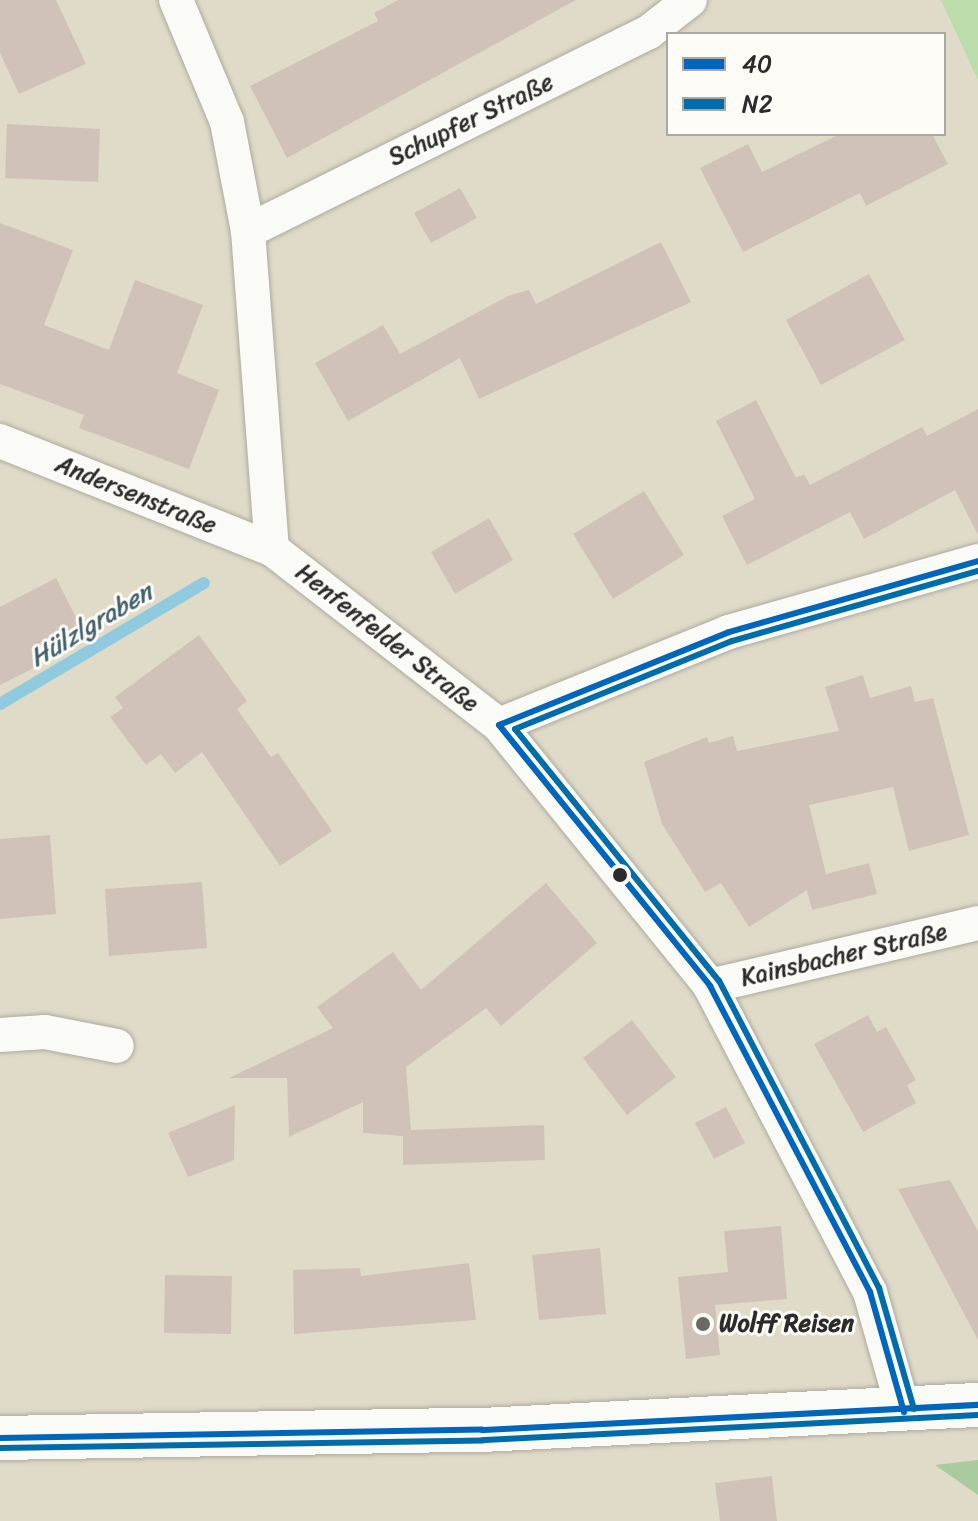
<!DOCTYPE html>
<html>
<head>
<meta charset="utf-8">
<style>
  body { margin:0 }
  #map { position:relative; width:978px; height:1521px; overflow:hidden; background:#e0dbc9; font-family:Sriracha,sans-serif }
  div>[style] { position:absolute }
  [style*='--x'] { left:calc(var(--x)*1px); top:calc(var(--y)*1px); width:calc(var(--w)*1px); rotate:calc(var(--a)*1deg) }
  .green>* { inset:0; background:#bcdcab }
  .forest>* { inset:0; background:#aaca9f }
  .stream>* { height:12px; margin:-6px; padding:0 6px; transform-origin:6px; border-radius:6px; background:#90cadf }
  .building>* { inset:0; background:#d1c2b9 }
  .roads { filter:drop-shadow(0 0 2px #adaa9f) drop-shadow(0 0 2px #adaa9f) }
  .street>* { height:34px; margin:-17px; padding:0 17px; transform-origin:17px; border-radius:17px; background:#fafaf7 }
  .secondary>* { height:44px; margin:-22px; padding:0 22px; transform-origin:22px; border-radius:22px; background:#fafaf7 }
  .bus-1>* { height:6px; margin:-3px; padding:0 3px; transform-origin:3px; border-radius:3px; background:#0065bd }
  .bus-2>* { height:6px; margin:-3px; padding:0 3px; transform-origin:3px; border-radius:3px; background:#006ca9 }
  .dots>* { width:22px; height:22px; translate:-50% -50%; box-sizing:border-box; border:4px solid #fdfcf7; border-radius:50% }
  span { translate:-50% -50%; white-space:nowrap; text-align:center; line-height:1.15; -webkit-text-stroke:6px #fdfcf7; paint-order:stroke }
  .street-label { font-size:24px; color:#2b2b2b }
  .poi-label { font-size:24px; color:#2b2b2b; font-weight:700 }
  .left { translate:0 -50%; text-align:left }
  .water-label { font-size:26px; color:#42606e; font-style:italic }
  .legend { position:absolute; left:666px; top:32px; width:280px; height:104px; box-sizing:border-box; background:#fdfcf7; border:2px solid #a9a8a5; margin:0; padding:10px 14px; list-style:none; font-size:24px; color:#2b2b2b }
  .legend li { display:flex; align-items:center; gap:16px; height:40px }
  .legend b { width:40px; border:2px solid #a9a8a5 }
</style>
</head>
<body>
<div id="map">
  <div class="green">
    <div style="clip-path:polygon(941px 0,978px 0,978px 80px)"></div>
  </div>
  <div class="forest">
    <div style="clip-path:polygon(978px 1460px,978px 1495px,935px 1465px)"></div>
  </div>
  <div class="stream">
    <div style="--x:0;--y:704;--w:237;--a:-30.7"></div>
  </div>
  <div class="building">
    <div style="clip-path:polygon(0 0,56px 0,86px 64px,19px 94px,0 53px)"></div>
    <div style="clip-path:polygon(398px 0,576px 0,287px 158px,250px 86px,378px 21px,374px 13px)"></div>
    <div style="clip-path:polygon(7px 124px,100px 129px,98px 182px,5px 178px)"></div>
    <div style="clip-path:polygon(840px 134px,932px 134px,948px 164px,866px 206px,860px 193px,743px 252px,700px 168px,748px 144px,762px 172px)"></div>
    <div style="clip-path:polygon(460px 188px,477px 218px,431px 243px,414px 213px)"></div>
    <div style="clip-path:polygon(0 223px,73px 250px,44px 325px,109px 350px,135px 280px,203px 305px,177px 373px,219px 390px,189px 469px,79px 428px,84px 415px,0 384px)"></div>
    <div style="clip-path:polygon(661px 242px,691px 302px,479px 399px,460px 358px,348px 421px,315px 363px,383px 325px,400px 354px,508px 296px,529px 290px,536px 304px)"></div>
    <div style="clip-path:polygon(869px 274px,905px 340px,821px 385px,786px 320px)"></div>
    <div style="clip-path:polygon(756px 400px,796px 478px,804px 474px,810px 485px,922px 427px,927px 436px,978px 409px,978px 535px,955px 490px,864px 539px,850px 512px,747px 565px,722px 516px,755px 499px,716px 421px)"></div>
    <div style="clip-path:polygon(644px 491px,684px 555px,613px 599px,573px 534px)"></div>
    <div style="clip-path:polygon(489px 518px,513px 560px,455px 594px,431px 552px)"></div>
    <div style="clip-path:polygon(56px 578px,88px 641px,0 685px,0 607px)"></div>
    <div style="clip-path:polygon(199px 635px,247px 701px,237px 709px,271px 757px,278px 753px,332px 831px,280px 866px,202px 752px,175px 773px,161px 754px,146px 765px,110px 717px,123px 708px,115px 697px)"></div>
    <div style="clip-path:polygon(863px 675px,870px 698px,911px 686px,915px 702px,933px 698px,969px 835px,909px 851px,893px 787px,809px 805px,826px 874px,869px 863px,877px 894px,812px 910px,807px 890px,749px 927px,721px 883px,705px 892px,662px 824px,644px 762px,707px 737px,709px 743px,733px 736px,737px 751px,839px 731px,825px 687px)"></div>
    <div style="clip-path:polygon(50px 835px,56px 914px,0 919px,0 839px)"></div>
    <div style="clip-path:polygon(202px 882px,207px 948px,109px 956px,105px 889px)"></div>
    <div style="clip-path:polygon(546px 883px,597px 943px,501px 1026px,486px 1008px,406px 1067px,411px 1130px,544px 1125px,545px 1160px,403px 1165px,403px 1136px,363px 1133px,363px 1102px,289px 1137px,287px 1078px,229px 1078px,333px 1028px,317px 1007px,393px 952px,421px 990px)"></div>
    <div style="clip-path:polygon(868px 1015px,877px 1032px,886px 1027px,916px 1080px,907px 1085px,916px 1103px,863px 1132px,814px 1044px)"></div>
    <div style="clip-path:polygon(632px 1020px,676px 1077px,627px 1115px,583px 1058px)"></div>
    <div style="clip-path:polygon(235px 1105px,234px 1160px,188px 1177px,168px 1133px)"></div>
    <div style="clip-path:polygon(726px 1107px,745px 1143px,714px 1159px,695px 1123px)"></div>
    <div style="clip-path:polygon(950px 1180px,978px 1231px,978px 1340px,898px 1189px)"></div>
    <div style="clip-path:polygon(781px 1226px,787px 1299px,715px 1305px,720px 1355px,686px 1359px,678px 1277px,728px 1272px,724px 1231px)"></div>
    <div style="clip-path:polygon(600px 1248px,606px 1314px,539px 1320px,532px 1255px)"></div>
    <div style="clip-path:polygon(469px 1263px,476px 1320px,294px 1334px,293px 1270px,360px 1268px,361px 1276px)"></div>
    <div style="clip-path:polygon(165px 1275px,232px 1276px,231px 1334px,164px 1333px)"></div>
    <div style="clip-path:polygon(772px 1476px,777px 1521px,720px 1521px,715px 1483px)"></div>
  </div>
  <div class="roads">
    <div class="street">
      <div style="--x:176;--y:0;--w:132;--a:67.3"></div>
      <div style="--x:227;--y:122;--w:111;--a:79.1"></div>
      <div style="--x:248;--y:231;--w:319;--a:85.7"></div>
      <div style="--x:248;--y:231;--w:448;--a:-26.4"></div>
      <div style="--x:649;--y:32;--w:52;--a:-38"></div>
      <div style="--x:0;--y:441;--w:293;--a:21.7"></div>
      <div style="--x:272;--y:549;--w:287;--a:37.8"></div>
      <div style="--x:499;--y:725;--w:336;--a:51"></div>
      <div style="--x:710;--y:986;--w:345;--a:62.4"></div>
      <div style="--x:870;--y:1292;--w:125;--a:74.2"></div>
      <div style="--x:499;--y:725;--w:248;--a:-22"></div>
      <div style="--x:729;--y:632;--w:259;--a:-15.9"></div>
      <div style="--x:710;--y:986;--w:275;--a:-13.2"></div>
      <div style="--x:0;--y:1035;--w:45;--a:-3.8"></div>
      <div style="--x:45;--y:1032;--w:73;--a:11"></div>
    </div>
    <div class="secondary">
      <div style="--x:0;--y:1438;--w:482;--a:-1"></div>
      <div style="--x:482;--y:1430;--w:497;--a:-2.9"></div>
    </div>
  </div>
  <div class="bus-1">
    <div style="--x:499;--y:725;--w:336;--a:51"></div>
    <div style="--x:710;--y:986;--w:345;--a:62.4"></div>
    <div style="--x:870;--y:1292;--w:125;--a:74.2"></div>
    <div style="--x:499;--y:725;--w:248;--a:-22"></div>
    <div style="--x:729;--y:632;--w:259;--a:-15.9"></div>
    <div style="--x:0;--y:1438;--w:482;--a:-1"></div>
    <div style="--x:482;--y:1430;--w:497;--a:-2.9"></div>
  </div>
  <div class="bus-2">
    <div style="--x:914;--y:1409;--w:126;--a:-106.1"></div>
    <div style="--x:879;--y:1288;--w:346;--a:-117.5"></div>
    <div style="--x:719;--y:981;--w:324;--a:-129"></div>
    <div style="--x:515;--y:729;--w:234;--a:-22.1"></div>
    <div style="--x:732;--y:641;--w:256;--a:-15.9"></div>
    <div style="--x:0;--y:1448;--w:483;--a:-0.9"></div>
    <div style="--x:483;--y:1440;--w:496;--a:-2.9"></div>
  </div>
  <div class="dots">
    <div style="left:620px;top:875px;background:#2b2b2b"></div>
    <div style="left:703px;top:1324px;background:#6a6962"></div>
  </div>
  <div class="street-label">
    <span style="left:471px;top:120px;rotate:-26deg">Schupfer Straße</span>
    <span style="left:136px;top:495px;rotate:22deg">Andersenstraße</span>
    <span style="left:387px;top:638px;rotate:38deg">Henfenfelder Straße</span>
    <span style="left:844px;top:955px;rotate:-13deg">Kainsbacher Straße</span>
  </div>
  <div class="poi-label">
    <span class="left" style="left:719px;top:1324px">Wolff Reisen</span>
  </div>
  <div class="water-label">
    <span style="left:91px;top:625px;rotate:-31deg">Hülzlgraben</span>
  </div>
  <ul class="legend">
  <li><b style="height:10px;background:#0065bd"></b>40</li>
  <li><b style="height:10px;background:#006ca9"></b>N2</li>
  </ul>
</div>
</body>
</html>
